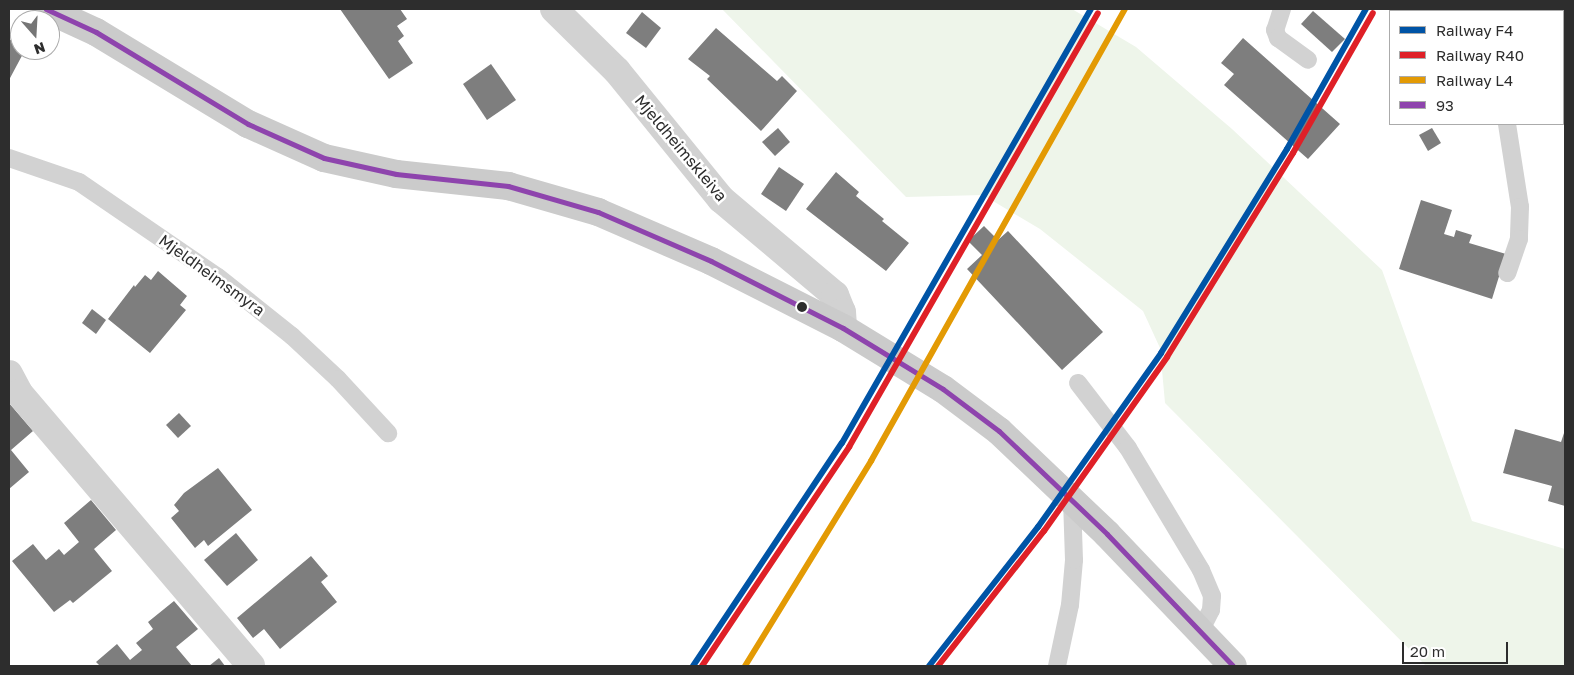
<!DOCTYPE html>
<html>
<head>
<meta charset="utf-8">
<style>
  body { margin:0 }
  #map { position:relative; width:1574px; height:675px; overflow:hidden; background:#fff; font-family:"Golos Text",sans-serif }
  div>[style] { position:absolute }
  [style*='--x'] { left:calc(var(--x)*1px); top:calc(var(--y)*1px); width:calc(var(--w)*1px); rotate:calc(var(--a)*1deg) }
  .green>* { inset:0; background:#eef5ea }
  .building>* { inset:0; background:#7e7e7e }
  .lane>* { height:18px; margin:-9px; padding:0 9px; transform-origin:9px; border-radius:9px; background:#d2d2d2 }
  .street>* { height:28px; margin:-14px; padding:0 14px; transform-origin:14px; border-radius:14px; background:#d2d2d2 }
  .secondary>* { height:28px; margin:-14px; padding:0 14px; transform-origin:14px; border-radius:14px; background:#cbcbcb }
  .bus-1>* { height:5px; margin:-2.5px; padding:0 2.5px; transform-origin:2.5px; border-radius:2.5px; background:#8e44ad }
  .rail-1>* { height:6px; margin:-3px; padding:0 3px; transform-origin:3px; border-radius:3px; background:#0054a6 }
  .rail-2>* { height:6px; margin:-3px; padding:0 3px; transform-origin:3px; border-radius:3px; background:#df2027 }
  .rail-3>* { height:6px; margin:-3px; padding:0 3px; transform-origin:3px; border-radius:3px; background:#e39a04 }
  .dots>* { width:14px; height:14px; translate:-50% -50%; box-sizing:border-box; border:2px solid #fff; border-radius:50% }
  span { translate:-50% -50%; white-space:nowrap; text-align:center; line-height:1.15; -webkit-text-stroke:5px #fff; paint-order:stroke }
  .street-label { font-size:16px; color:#2d2d2d }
  .frame { position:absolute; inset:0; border:10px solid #2d2d2d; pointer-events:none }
  .legend { position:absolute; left:1389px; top:10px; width:175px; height:115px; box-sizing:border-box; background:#fff; border:1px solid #ababab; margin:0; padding:6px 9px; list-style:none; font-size:15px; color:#2d2d2d }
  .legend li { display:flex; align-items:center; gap:10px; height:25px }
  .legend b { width:25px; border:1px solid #ababab }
  .north { position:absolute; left:10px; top:10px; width:50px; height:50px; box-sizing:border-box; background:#fff; border:1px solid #ababab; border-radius:50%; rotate:161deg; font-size:14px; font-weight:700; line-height:20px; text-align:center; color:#2d2d2d }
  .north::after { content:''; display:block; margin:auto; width:18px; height:22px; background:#767676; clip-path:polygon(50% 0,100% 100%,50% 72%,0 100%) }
  .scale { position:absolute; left:1402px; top:642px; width:106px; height:22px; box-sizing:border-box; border:2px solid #2d2d2d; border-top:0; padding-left:6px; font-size:15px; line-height:18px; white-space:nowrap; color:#2d2d2d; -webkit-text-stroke:4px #fff; paint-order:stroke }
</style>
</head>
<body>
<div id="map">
  <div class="green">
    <div style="clip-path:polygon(722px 9px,1072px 9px,1136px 47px,1232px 129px,1382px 270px,1472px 521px,1565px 549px,1565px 666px,1426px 666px,1165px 403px,1160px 348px,1143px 311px,1040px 229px,983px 195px,906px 197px)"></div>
  </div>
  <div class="building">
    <div style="clip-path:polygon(340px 9px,400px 9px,407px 19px,397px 26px,404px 36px,398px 41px,413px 63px,389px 79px)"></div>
    <div style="clip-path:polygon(1420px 9px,1459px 9px,1457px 11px)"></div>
    <div style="clip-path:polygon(1313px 11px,1345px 39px,1332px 52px,1301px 24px)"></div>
    <div style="clip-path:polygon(642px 12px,661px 28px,646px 48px,626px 33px)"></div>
    <div style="clip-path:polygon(716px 28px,777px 81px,782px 76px,797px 91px,761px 131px,707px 79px,710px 76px,688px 59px)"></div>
    <div style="clip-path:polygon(1243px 38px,1340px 124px,1308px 159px,1224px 85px,1234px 74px,1221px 63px)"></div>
    <div style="clip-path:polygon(9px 39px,20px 45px,20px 50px,25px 50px,9px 80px)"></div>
    <div style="clip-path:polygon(491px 64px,516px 100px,487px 120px,463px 84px)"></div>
    <div style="clip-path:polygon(778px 128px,790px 142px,775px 156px,762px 142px)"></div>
    <div style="clip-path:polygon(1432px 128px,1441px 143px,1428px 151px,1419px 135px)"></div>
    <div style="clip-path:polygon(779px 167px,804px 184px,786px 211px,761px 194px)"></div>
    <div style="clip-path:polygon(836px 172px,859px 192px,856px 196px,884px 219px,882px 221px,909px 243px,886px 271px,806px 209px)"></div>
    <div style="clip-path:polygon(1421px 200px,1452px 210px,1444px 234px,1454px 237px,1456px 230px,1472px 235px,1469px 243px,1506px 254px,1492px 299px,1399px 269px)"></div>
    <div style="clip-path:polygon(984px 226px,998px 240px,1008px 231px,1103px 332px,1062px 370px,967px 269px,982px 255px,968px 241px)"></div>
    <div style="clip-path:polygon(158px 271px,187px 296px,180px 305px,186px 310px,150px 353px,108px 319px,134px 285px,135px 287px,145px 275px,151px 280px)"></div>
    <div style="clip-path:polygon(92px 309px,106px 320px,96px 334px,82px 323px)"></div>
    <div style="clip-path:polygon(9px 403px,33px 431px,11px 450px,29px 472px,9px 489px)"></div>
    <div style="clip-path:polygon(179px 413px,191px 426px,178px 438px,166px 425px)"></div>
    <div style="clip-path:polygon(1515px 429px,1561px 442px,1565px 430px,1565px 506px,1548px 501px,1552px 486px,1503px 473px)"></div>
    <div style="clip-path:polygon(218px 468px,252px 510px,208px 546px,204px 540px,195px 548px,171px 518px,179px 511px,174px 505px,184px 493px)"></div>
    <div style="clip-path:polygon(91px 500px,116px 530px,94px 549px,112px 571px,73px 603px,70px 600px,54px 612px,12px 561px,33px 544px,46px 560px,59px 549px,64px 555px,79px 542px,64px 523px)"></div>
    <div style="clip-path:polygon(236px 533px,258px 560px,227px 586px,204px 560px)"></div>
    <div style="clip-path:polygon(311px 556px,328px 576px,321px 582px,337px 602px,280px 649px,264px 629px,253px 638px,237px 618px)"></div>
    <div style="clip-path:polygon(174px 601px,198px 629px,176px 647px,192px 666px,100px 666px,96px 662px,117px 644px,130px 660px,142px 650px,136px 643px,153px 629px,148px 622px)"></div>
    <div style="clip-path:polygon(219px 658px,225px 666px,209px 666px)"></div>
  </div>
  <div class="lane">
    <div style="--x:1282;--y:9;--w:22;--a:108"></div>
    <div style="--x:1275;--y:30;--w:9;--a:69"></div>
    <div style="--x:1278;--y:38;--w:37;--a:36"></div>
    <div style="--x:1511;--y:9;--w:4;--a:27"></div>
    <div style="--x:1487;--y:11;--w:2;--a:-63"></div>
    <div style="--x:1563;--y:44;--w:2;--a:27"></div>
    <div style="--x:1507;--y:124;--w:84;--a:81.1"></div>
    <div style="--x:1520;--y:207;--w:32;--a:92"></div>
    <div style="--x:1519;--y:239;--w:36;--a:109"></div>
    <div style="--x:9;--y:158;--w:74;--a:18.9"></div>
    <div style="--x:79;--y:182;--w:168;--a:34.4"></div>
    <div style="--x:218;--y:277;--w:95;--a:38.6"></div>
    <div style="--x:292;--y:336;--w:63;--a:43.1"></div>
    <div style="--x:338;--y:379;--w:74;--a:47.2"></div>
    <div style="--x:1078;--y:383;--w:82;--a:52.4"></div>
    <div style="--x:1128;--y:448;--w:142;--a:59.1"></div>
    <div style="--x:1201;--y:570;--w:28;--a:67"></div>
    <div style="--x:1212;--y:596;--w:14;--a:94"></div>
    <div style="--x:1211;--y:610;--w:27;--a:117"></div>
    <div style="--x:1057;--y:666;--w:62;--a:-78"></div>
    <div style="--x:1070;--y:605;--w:45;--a:-84.9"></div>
    <div style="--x:1074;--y:560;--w:61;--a:-91.9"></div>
  </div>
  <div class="street">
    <div style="--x:554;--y:9;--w:88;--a:44.5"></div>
    <div style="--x:617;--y:71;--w:165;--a:50.9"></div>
    <div style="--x:721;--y:199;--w:149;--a:40.1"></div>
    <div style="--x:835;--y:295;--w:18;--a:68"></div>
    <div style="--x:842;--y:312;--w:16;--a:86"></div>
    <div style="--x:9;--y:374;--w:21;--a:62"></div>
    <div style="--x:19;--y:393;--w:358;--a:49.6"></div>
  </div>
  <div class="secondary">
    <div style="--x:46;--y:9;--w:55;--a:24.7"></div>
    <div style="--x:96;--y:32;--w:178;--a:31.2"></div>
    <div style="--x:248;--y:124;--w:83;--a:24.1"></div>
    <div style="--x:324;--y:158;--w:74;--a:12.5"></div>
    <div style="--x:396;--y:174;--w:113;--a:6.1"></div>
    <div style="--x:508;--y:186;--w:94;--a:16.1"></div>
    <div style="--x:598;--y:212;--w:123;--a:23.4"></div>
    <div style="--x:711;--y:261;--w:148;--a:26.9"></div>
    <div style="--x:843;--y:328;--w:117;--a:31.4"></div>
    <div style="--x:943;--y:389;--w:70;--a:36.9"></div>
    <div style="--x:999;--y:431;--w:149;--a:43.6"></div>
    <div style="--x:1107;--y:534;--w:182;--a:46.3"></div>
  </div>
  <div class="bus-1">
    <div style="--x:46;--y:9;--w:55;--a:24.7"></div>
    <div style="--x:96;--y:32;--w:178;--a:31.2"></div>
    <div style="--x:248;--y:124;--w:83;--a:24.1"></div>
    <div style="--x:324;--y:158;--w:74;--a:12.5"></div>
    <div style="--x:396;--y:174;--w:113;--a:6.1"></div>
    <div style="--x:508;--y:186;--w:94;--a:16.1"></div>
    <div style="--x:598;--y:212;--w:123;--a:23.4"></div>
    <div style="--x:711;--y:261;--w:148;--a:26.9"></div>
    <div style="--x:843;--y:328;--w:117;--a:31.4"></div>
    <div style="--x:943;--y:389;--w:70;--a:36.9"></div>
    <div style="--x:999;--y:431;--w:149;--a:43.6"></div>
    <div style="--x:1107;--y:534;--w:182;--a:46.3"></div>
  </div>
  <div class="rail-1">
    <div style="--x:693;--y:666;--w:268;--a:-56.3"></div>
    <div style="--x:842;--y:443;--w:500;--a:-60.16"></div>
    <div style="--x:929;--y:666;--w:177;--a:-51.9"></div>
    <div style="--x:1038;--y:527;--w:213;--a:-54.7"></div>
    <div style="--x:1161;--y:353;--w:240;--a:-58.3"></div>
    <div style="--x:1287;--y:149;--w:161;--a:-60.6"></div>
  </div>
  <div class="rail-2">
    <div style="--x:702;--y:666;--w:264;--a:-56.1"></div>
    <div style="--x:849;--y:447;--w:500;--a:-60.16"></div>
    <div style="--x:938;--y:666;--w:172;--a:-51.9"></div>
    <div style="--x:1044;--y:531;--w:213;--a:-54.7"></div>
    <div style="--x:1167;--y:357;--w:240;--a:-58.3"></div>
    <div style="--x:1293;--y:153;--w:161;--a:-60.3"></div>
  </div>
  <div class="rail-3">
    <div style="--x:745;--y:666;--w:241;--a:-58.4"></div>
    <div style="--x:871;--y:461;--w:518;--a:-60.67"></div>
  </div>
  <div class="dots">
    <div style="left:802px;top:307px;background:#2d2d2d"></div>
  </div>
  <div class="street-label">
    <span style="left:681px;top:148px;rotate:50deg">Mjeldheimskleiva</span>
    <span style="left:212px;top:275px;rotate:36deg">Mjeldheimsmyra</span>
  </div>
  <div class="frame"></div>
  <ul class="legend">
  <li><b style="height:6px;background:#0054a6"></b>Railway F4</li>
  <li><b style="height:6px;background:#df2027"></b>Railway R40</li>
  <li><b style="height:6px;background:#e39a04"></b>Railway L4</li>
  <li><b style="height:6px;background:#8e44ad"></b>93</li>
  </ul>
  <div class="north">N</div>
  <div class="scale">20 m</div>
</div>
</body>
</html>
